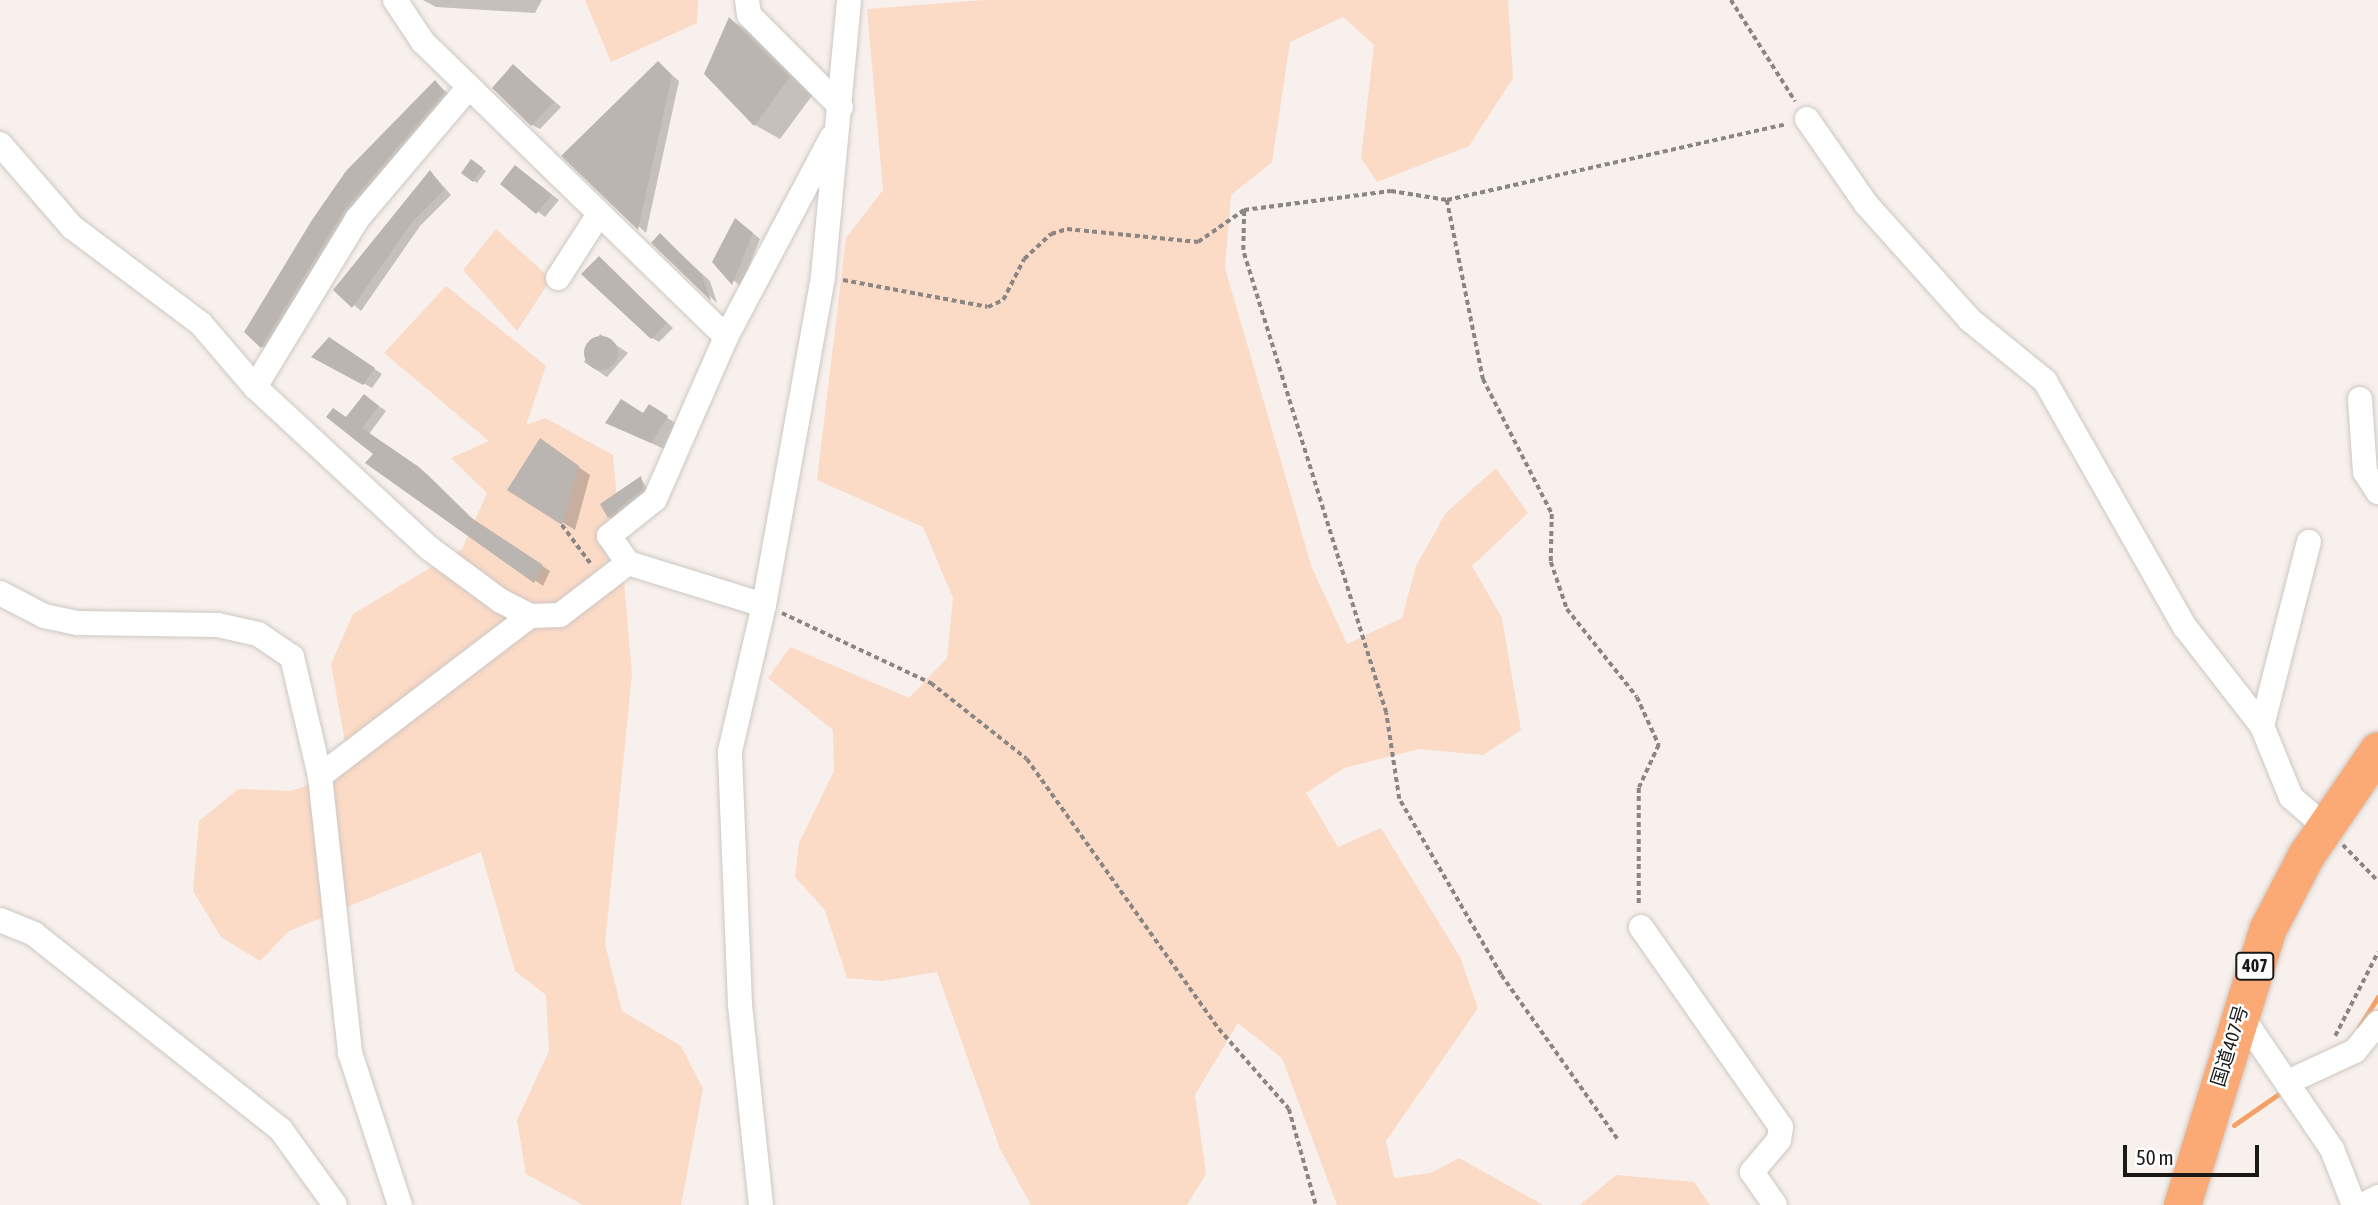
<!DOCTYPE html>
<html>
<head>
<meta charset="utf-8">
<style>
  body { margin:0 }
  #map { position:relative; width:2378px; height:1205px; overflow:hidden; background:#f7f0ec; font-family:"Asap Condensed","Noto Sans JP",sans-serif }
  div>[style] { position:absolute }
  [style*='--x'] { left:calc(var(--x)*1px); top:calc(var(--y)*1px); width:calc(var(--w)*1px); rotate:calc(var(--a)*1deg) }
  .green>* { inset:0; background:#fbdac6 }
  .shadow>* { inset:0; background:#0003 }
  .stream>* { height:5px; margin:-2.5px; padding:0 2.5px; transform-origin:2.5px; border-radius:2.5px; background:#f5a067 }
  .building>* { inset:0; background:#bbb5b1 }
  .round { border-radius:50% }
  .path>* { height:3.5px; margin-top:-1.75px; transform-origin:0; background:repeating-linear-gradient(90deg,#8b8683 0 5px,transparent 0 8.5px) }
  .roads { filter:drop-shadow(0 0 2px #cdc7c3) drop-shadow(0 0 2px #cdc7c3) }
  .minor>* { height:24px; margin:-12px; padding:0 12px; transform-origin:12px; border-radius:12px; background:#fff }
  .highway>* { height:37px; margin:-18.5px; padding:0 18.5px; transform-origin:18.5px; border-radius:18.5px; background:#fcaa75 }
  span { translate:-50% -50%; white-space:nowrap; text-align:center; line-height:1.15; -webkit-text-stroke:5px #fff; paint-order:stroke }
  .shield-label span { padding:2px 5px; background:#fff; border:2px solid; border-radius:5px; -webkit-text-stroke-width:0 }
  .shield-label { font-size:18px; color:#1b1917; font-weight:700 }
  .street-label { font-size:19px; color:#1b1917 }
  .scale { position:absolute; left:2123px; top:1145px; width:136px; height:32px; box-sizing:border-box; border:4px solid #1b1917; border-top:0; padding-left:9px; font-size:21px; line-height:24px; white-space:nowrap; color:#1b1917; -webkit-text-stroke:5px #fff; paint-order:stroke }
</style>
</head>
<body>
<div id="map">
  <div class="green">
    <div style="clip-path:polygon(585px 0,698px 0,697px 23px,611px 62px)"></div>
    <div style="clip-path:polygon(984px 0,1508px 0,1513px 78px,1469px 146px,1377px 182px,1361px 158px,1374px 45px,1343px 17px,1290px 42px,1272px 162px,1231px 195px,1225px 268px,1312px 568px,1347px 644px,1402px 618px,1416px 566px,1446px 513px,1496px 468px,1528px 513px,1472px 566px,1502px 618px,1521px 730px,1483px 755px,1419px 749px,1344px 768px,1306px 793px,1338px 847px,1381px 828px,1460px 957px,1478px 1008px,1386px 1141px,1394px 1178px,1431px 1173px,1459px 1158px,1543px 1205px,1337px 1205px,1282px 1058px,1238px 1023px,1195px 1095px,1206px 1174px,1187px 1205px,1031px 1205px,1000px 1149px,937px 972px,882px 981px,847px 978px,825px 910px,795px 877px,799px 843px,834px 771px,833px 730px,768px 678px,790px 647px,909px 698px,947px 658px,953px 598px,923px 527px,817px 480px,846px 238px,883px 190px,867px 9px)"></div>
    <div style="clip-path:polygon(496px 229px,551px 279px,517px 331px,463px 270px)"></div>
    <div style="clip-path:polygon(446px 286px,546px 366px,526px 425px,545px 418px,613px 455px,632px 674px,605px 944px,622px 1011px,681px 1046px,703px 1089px,681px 1205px,583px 1205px,526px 1174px,517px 1120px,549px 1051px,546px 995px,515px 971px,481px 852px,289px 931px,260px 961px,221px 937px,193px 891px,199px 821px,238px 789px,291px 791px,350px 770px,331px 664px,353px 614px,462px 549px,487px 493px,451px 458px,489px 441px,384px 353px)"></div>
    <div style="clip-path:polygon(1616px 1175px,1694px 1182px,1710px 1205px,1580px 1205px)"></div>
  </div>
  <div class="shadow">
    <div style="clip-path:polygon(423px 0,542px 0,535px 13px,436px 7px)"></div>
    <div style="clip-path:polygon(730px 20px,755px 34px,814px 93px,780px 139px,755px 125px,706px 73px)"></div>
    <div style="clip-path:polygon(658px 63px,679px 81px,646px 233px,563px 156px)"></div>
    <div style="clip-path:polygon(514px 66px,561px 107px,540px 129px,532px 125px)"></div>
    <div style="clip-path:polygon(435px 82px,452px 97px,270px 351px,262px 347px,246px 332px)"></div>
    <div style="clip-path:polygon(471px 161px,486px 171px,477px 183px,463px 173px)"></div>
    <div style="clip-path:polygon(431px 172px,451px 195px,420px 226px,361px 311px,336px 290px)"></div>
    <div style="clip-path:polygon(523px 172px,559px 200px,545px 217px,502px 184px)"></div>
    <div style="clip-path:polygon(743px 225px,760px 239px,741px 287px,714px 262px)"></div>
    <div style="clip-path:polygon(660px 235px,710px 281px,717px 303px,653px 243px)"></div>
    <div style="clip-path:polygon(599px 258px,673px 328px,659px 342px,652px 338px)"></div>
    <div style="clip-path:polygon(600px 334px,628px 353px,607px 377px,584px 362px)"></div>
    <div style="clip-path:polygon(329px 339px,382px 374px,372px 388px,314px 356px)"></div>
    <div style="clip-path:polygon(364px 396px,386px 411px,369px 434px,427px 474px,478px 524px,550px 571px,543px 586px,368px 463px,375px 454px,347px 419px)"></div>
    <div style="clip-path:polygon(661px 414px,679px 425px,664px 449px,608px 423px)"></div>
    <div style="clip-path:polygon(552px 448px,590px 475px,575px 530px,509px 489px)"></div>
    <div style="clip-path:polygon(641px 478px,650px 494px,617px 521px,609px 517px)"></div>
  </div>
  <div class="stream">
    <div style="--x:2359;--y:1027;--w:36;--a:-58"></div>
    <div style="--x:2234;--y:1125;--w:56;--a:-34.8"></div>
  </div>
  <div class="building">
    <div style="clip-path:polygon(729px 17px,790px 77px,754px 126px,704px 74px)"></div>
    <div style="clip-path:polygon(658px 61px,672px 75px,638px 230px,561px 156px)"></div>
    <div style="clip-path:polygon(513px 64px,554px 102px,531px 126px,492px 88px)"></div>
    <div style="clip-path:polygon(435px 80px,445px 92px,344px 211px,261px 348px,244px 332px,312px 220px,346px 171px)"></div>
    <div style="clip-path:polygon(471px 159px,483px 168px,473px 182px,461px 173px)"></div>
    <div style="clip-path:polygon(515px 165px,552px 195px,536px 214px,500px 184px)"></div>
    <div style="clip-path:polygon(430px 170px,444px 190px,412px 222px,352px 308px,333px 290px)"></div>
    <div style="clip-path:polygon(735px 218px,753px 233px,732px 285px,712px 262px)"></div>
    <div style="clip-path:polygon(660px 233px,702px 275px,711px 301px,651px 243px)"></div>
    <div style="clip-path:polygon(599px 256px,667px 323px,651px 339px,581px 274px)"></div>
    <div class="round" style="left:584px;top:336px;width:34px;height:34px"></div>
    <div style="clip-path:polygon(329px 337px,375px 368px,363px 385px,311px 357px)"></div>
    <div style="clip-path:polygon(364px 394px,379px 406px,362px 428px,419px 467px,470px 517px,543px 565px,534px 583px,365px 463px,373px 454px,326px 417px,333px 408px,346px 417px)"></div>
    <div style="clip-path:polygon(621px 399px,643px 413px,649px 404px,668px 416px,651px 443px,605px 423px)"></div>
    <div style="clip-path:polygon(540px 438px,579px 466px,562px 525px,507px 490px)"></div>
    <div style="clip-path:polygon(641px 476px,643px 490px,608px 518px,600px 504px)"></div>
  </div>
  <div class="path">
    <div style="--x:1731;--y:0;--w:120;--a:57.6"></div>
    <div style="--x:1447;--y:200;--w:183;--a:78.6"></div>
    <div style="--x:1483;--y:379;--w:152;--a:62.9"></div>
    <div style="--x:1552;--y:514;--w:48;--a:91.2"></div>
    <div style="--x:1551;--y:562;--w:50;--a:71.2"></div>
    <div style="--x:1567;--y:609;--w:112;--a:51.5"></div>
    <div style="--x:1637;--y:697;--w:53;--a:65.4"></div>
    <div style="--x:1659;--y:745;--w:47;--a:114.9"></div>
    <div style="--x:1639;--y:788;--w:119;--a:90"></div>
    <div style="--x:843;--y:280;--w:147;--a:10.5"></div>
    <div style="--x:988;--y:307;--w:17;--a:-25"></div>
    <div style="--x:1003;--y:300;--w:46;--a:-62.9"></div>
    <div style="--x:1024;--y:259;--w:37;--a:-43"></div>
    <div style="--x:1051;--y:234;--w:17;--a:-17"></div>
    <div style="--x:1067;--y:229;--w:132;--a:5.7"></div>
    <div style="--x:1198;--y:242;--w:56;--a:-34.8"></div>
    <div style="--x:562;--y:525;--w:49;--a:53.4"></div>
    <div style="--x:782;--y:613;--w:165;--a:25.2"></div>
    <div style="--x:931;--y:683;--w:122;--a:38.4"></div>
    <div style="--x:1027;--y:759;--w:331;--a:54.6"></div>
    <div style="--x:1219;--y:1029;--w:106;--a:48.8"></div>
    <div style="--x:1289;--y:1109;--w:100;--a:74.3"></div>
    <div style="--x:2343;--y:845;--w:50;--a:45.8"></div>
    <div style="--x:2335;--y:1036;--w:94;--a:-62.9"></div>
    <div style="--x:1617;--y:1139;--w:201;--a:-125.3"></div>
    <div style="--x:1501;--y:975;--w:203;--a:-120.1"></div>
    <div style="--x:1399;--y:799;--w:87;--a:-98.6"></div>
    <div style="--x:1386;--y:713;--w:485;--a:-107.2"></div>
    <div style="--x:1243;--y:250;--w:40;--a:-88.6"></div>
    <div style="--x:1244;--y:210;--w:148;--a:-7.4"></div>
    <div style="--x:1391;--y:191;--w:57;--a:9.1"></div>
    <div style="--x:1447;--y:200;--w:348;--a:-12.6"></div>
  </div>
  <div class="roads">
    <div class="minor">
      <div style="--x:395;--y:0;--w:50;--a:56.3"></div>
      <div style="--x:423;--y:42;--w:423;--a:44.2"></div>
      <div style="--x:726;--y:337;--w:226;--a:-62.1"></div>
      <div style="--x:747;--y:0;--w:15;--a:82"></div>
      <div style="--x:749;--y:15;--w:130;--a:45"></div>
      <div style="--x:1807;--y:119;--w:103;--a:55.2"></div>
      <div style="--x:1866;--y:204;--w:156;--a:48.1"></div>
      <div style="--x:1970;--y:320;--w:97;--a:39.1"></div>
      <div style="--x:2045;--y:381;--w:283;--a:60.4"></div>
      <div style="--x:2185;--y:627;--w:125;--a:52.1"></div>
      <div style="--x:2262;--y:726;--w:77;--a:67.8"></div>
      <div style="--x:2291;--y:797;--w:44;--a:41.3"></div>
      <div style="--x:0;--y:144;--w:110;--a:49.1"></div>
      <div style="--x:72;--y:227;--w:161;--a:36.9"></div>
      <div style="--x:201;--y:324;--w:83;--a:49.4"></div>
      <div style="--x:255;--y:387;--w:237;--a:42.8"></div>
      <div style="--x:429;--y:548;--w:89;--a:36.4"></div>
      <div style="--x:501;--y:601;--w:33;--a:27"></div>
      <div style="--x:530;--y:616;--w:30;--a:-2"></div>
      <div style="--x:560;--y:615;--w:86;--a:-37.4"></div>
      <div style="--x:628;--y:563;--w:142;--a:17.2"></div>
      <div style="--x:558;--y:278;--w:76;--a:-57.4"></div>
      <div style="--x:255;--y:387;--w:197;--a:-58.7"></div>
      <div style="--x:357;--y:219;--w:173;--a:-49.7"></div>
      <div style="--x:2360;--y:399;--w:73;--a:86.1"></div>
      <div style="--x:2365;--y:472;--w:24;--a:57"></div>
      <div style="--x:628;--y:563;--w:33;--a:-125"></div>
      <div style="--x:609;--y:536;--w:59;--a:-38.8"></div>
      <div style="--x:655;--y:499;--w:177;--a:-66.3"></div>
      <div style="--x:0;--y:593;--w:50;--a:27.6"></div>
      <div style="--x:44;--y:616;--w:35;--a:12"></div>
      <div style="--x:78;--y:623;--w:140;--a:0.8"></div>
      <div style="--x:218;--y:625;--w:41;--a:12.7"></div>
      <div style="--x:258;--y:634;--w:41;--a:34.1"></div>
      <div style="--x:292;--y:657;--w:122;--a:76.8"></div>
      <div style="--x:320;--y:776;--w:279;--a:83.8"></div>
      <div style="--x:350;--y:1053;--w:160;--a:71.8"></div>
      <div style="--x:2262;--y:726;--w:190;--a:-75.7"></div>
      <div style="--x:320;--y:776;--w:264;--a:-37.3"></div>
      <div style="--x:0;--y:920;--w:37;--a:22"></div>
      <div style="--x:34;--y:934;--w:315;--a:38.4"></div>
      <div style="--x:281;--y:1130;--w:92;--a:54.2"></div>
      <div style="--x:1641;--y:927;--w:244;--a:55"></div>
      <div style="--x:1781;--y:1127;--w:13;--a:99"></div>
      <div style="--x:1779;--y:1140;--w:42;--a:130.2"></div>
      <div style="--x:1752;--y:1172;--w:40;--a:55.1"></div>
      <div style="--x:2236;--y:1023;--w:17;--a:25"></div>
      <div style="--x:2251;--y:1030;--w:144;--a:55.8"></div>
      <div style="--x:2332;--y:1149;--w:60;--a:68.6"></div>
      <div style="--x:2288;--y:1082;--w:74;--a:-24.8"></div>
      <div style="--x:2355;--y:1051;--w:36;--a:-51"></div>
      <div style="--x:761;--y:1205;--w:202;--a:-96"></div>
      <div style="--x:740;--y:1004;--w:253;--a:-92.3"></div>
      <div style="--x:730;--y:751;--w:150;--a:-76.9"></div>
      <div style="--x:764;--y:605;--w:334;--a:-79.8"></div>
      <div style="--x:823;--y:276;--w:277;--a:-84.6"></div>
      <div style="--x:2363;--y:1205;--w:17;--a:-28"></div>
    </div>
    <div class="highway">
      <div style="--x:2182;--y:1205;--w:288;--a:-72.8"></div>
      <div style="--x:2267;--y:930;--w:85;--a:-62.5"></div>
      <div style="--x:2306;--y:855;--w:127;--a:-55.6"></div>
    </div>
  </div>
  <div class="shield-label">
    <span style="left:2255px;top:966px">407</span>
  </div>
  <div class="street-label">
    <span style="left:2230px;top:1046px;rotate:-73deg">国道407号</span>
  </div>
  <div class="scale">50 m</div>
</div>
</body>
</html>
